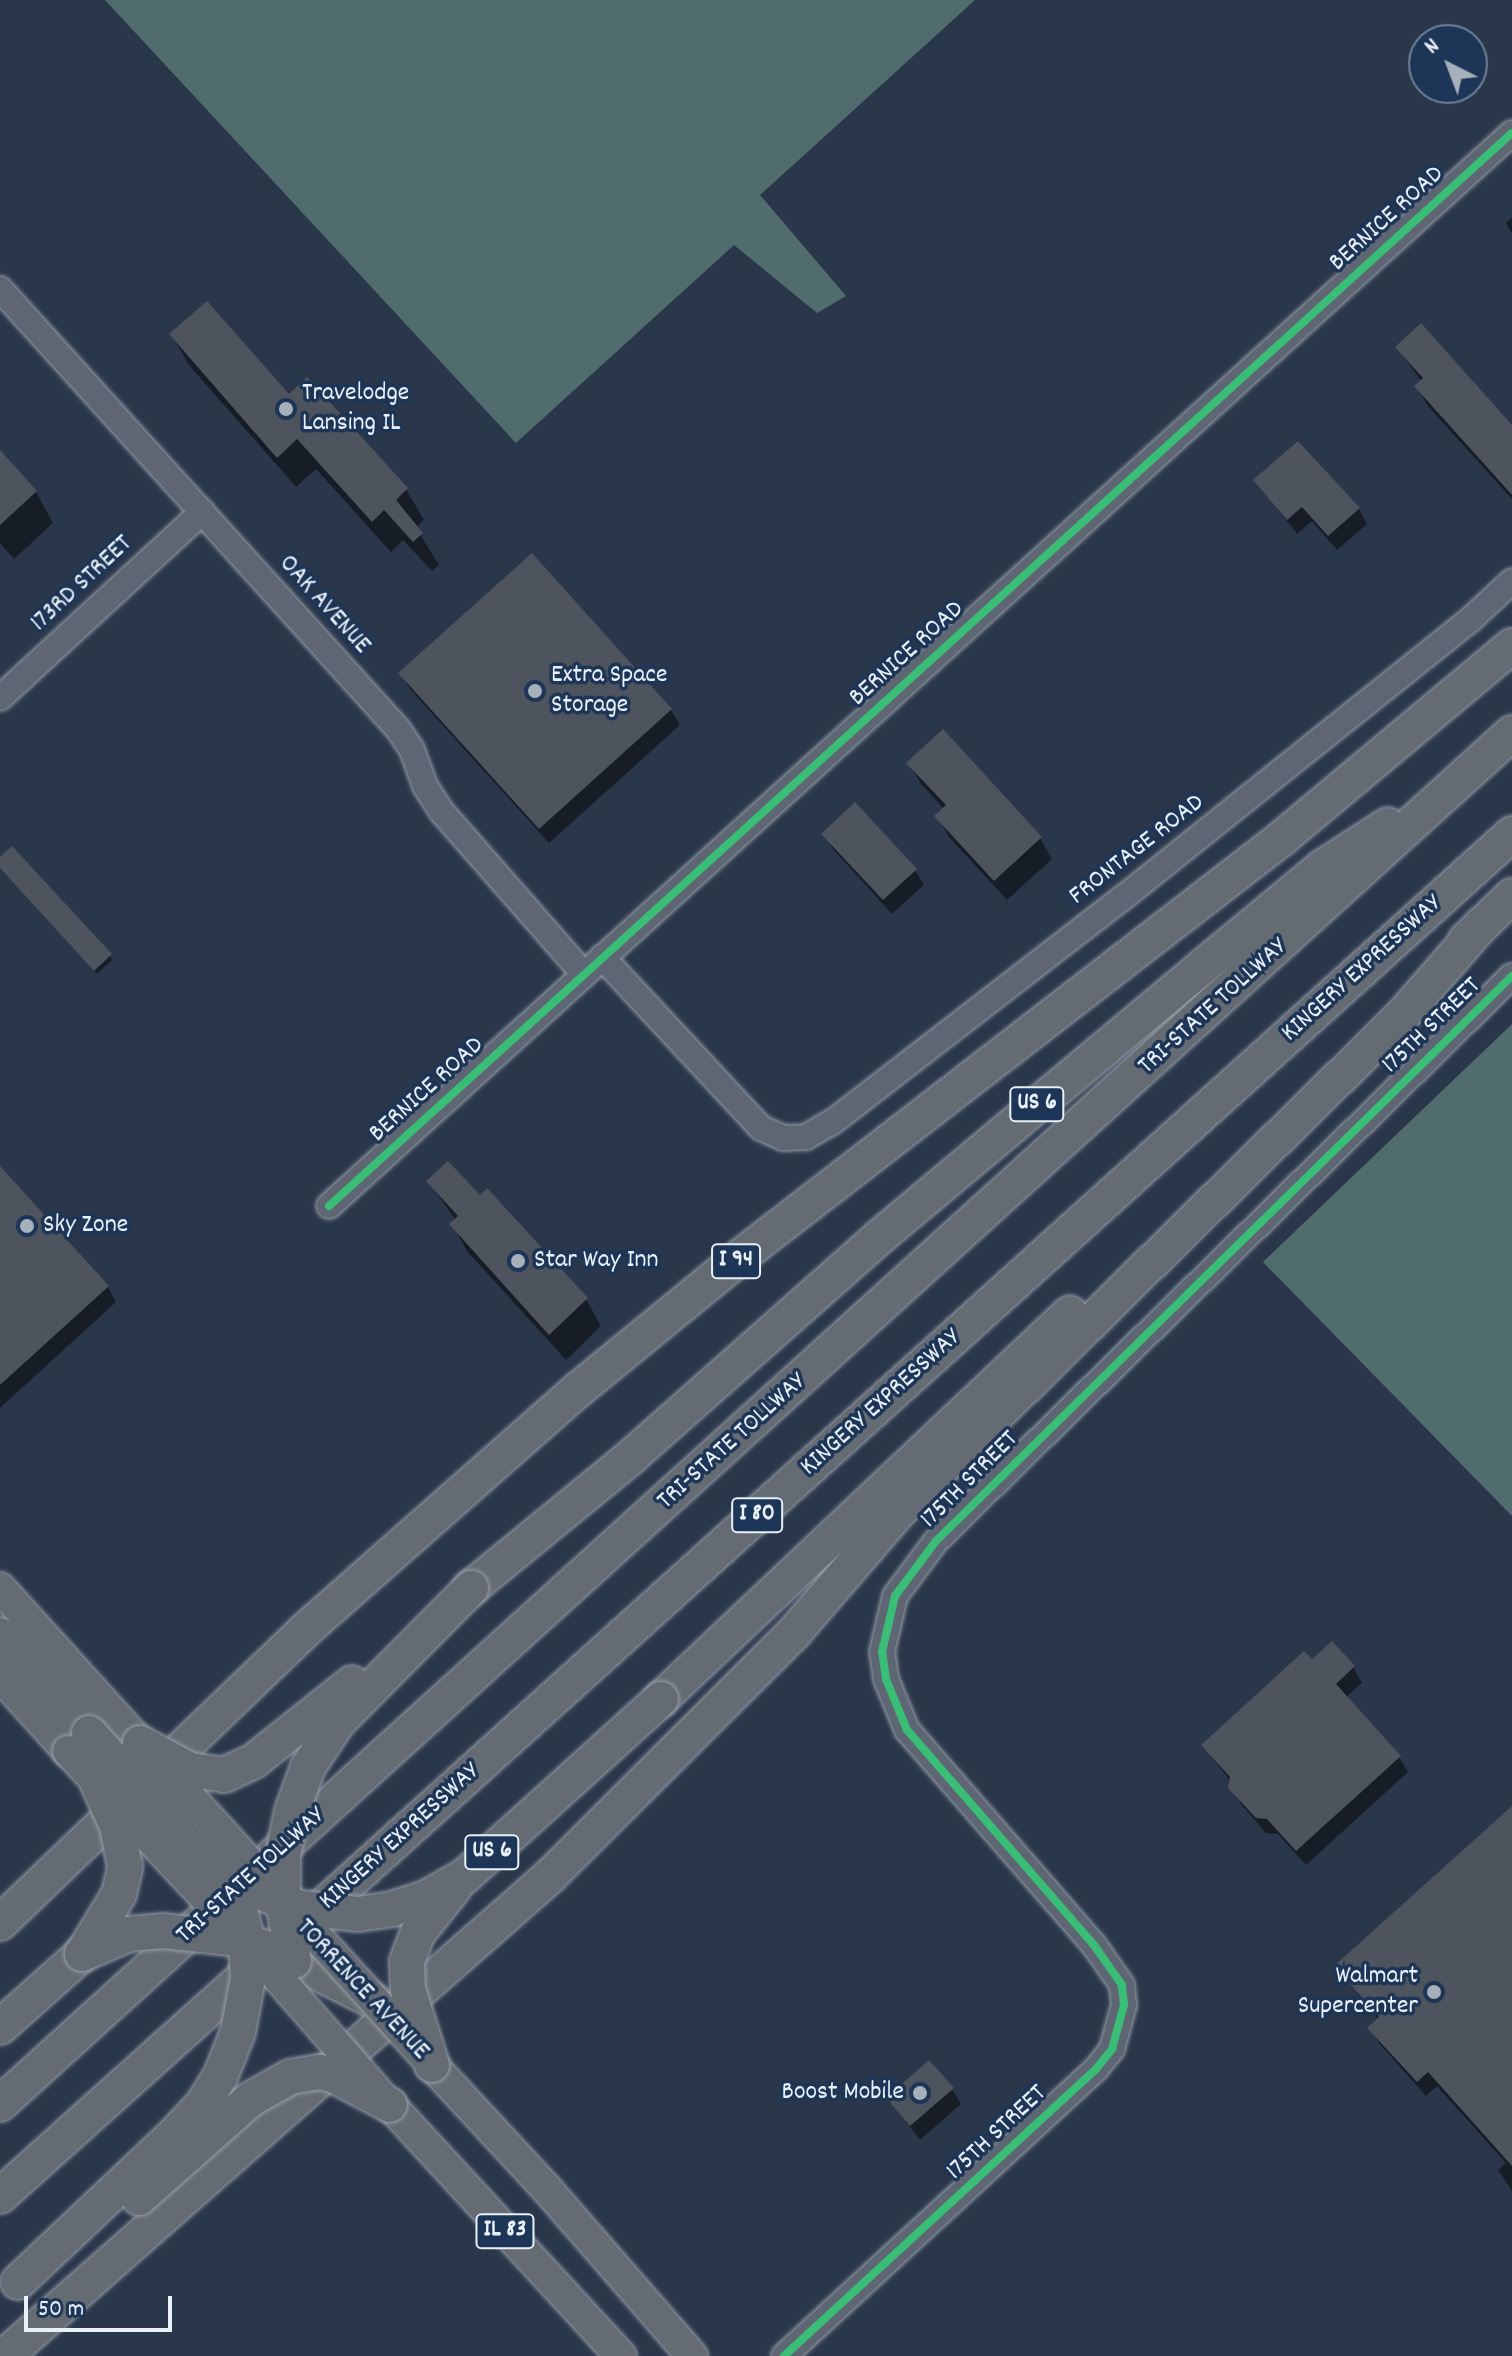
<!DOCTYPE html>
<html>
<head>
<meta charset="utf-8">
<style>
  body { margin:0 }
  #map { position:relative; width:1512px; height:2356px; overflow:hidden; background:#2a374a; font-family:Dekko,sans-serif }
  div>[style] { position:absolute }
  [style*='--x'] { left:calc(var(--x)*1px); top:calc(var(--y)*1px); width:calc(var(--w)*1px); rotate:calc(var(--a)*1deg) }
  .green>* { inset:0; background:#506c6d }
  .shadow>* { inset:0; background:#0007 }
  .building>* { inset:0; background:#4e545e }
  .roads { filter:drop-shadow(0 0 2px #959da7) drop-shadow(0 0 2px #959da7) }
  .minor>* { height:24px; margin:-12px; padding:0 12px; transform-origin:12px; border-radius:12px; background:#5d6672 }
  .major>* { height:30px; margin:-15px; padding:0 15px; transform-origin:15px; border-radius:15px; background:#646b72 }
  .highway>* { height:34px; margin:-17px; padding:0 17px; transform-origin:17px; border-radius:17px; background:#646b72 }
  .bridges { filter:drop-shadow(0 0 2px #959da7) drop-shadow(0 0 2px #959da7) }
  .major-bridge>* { height:30px; margin:-15px; padding:0 15px; transform-origin:15px; border-radius:15px; background:#646b72 }
  .highway-bridge>* { height:34px; margin:-17px; padding:0 17px; transform-origin:17px; border-radius:17px; background:#646b72 }
  .cycleway>* { height:8px; margin:-4px; padding:0 4px; transform-origin:4px; border-radius:4px; background:#3abd76 }
  .dots>* { width:22px; height:22px; translate:-50% -50%; box-sizing:border-box; border:4px solid #1d3557; border-radius:50% }
  span { translate:-50% -50%; white-space:nowrap; text-align:center; line-height:1.15; -webkit-text-stroke:7px #1d3557; paint-order:stroke }
  .shield-label span { padding:2px 6px; background:#1d3557; border:2px solid; border-radius:6px; -webkit-text-stroke-width:0 }
  .shield-label { font-size:24px; color:#e8f1f8; font-weight:700 }
  .street-label { font-size:26px; color:#e8f1f8 }
  .poi-label { font-size:26px; color:#e8f1f8 }
  .left { translate:0 -50%; text-align:left }
  .right { translate:-100% -50%; text-align:right }
  .north { position:absolute; left:1408px; top:24px; width:80px; height:80px; box-sizing:border-box; background:#1d3557; border:2px solid #6e8097; border-radius:50%; rotate:318deg; font-size:22px; font-weight:700; line-height:32px; text-align:center; color:#e8f1f8 }
  .north::after { content:''; display:block; margin:auto; width:28px; height:36px; background:#a6b0bb; clip-path:polygon(50% 0,100% 100%,50% 72%,0 100%) }
  .scale { position:absolute; left:24px; top:2296px; width:148px; height:36px; box-sizing:border-box; border:4px solid #e8f1f8; border-top:0; padding-left:10px; font-size:24px; line-height:28px; white-space:nowrap; color:#e8f1f8; -webkit-text-stroke:6px #1d3557; paint-order:stroke }
</style>
</head>
<body>
<div id="map">
  <div class="green">
    <div style="clip-path:polygon(105px 0,975px 0,760px 195px,846px 296px,817px 313px,734px 245px,516px 443px)"></div>
    <div style="clip-path:polygon(1512px 1024px,1512px 1516px,1263px 1262px)"></div>
  </div>
  <div class="shadow">
    <div style="clip-path:polygon(1512px 217px,1512px 234px,1506px 223px)"></div>
    <div style="clip-path:polygon(171px 334px,289px 397px,406px 489px,424px 520px,416px 528px,439px 565px,432px 571px,403px 540px,391px 552px,316px 469px,296px 487px,189px 365px)"></div>
    <div style="clip-path:polygon(1397px 347px,1512px 428px,1512px 499px,1427px 405px,1417px 386px,1422px 382px)"></div>
    <div style="clip-path:polygon(0 453px,36px 492px,53px 523px,14px 559px,0 543px)"></div>
    <div style="clip-path:polygon(1256px 481px,1359px 509px,1367px 524px,1337px 550px,1312px 521px,1297px 534px)"></div>
    <div style="clip-path:polygon(531px 556px,671px 710px,680px 725px,549px 843px,410px 689px,401px 674px)"></div>
    <div style="clip-path:polygon(909px 763px,1040px 838px,1052px 859px,1007px 900px,949px 837px,937px 816px,944px 809px,921px 784px)"></div>
    <div style="clip-path:polygon(824px 834px,915px 870px,924px 885px,892px 914px,833px 849px)"></div>
    <div style="clip-path:polygon(0 860px,110px 955px,112px 960px,97px 974px,0 867px)"></div>
    <div style="clip-path:polygon(0 1169px,108px 1287px,116px 1302px,0 1408px)"></div>
    <div style="clip-path:polygon(429px 1182px,586px 1299px,601px 1326px,566px 1360px,467px 1251px,452px 1224px,456px 1221px)"></div>
    <div style="clip-path:polygon(1312px 1662px,1353px 1667px,1362px 1683px,1346px 1697px,1399px 1757px,1408px 1772px,1306px 1865px,1278px 1834px,1266px 1833px,1240px 1803px,1231px 1782px,1203px 1745px)"></div>
    <div style="clip-path:polygon(1512px 1809px,1512px 2191px,1498px 2170px,1506px 2163px,1437px 2086px,1426px 2096px,1379px 2043px,1370px 2028px,1379px 2020px,1336px 1967px)"></div>
    <div style="clip-path:polygon(952px 2089px,961px 2104px,920px 2140px,888px 2099px)"></div>
  </div>
  <div class="building">
    <div style="clip-path:polygon(207px 301px,289px 394px,307px 377px,408px 488px,396px 500px,423px 533px,413px 542px,384px 510px,372px 522px,297px 439px,277px 458px,169px 334px)"></div>
    <div style="clip-path:polygon(1421px 323px,1512px 425px,1512px 495px,1414px 386px,1423px 378px,1395px 347px)"></div>
    <div style="clip-path:polygon(1298px 441px,1360px 508px,1328px 536px,1302px 507px,1287px 520px,1253px 480px)"></div>
    <div style="clip-path:polygon(0 450px,37px 491px,0 525px)"></div>
    <div style="clip-path:polygon(532px 553px,672px 709px,539px 829px,398px 673px)"></div>
    <div style="clip-path:polygon(943px 729px,1042px 837px,994px 881px,934px 816px,946px 805px,906px 763px)"></div>
    <div style="clip-path:polygon(855px 802px,917px 869px,883px 900px,821px 834px)"></div>
    <div style="clip-path:polygon(12px 846px,112px 954px,94px 971px,0 868px,0 857px)"></div>
    <div style="clip-path:polygon(448px 1161px,480px 1195px,487px 1188px,588px 1298px,549px 1335px,449px 1224px,458px 1216px,426px 1181px)"></div>
    <div style="clip-path:polygon(0 1166px,109px 1286px,0 1385px)"></div>
    <div style="clip-path:polygon(1332px 1641px,1355px 1666px,1336px 1684px,1401px 1756px,1296px 1851px,1267px 1819px,1256px 1818px,1228px 1788px,1230px 1777px,1201px 1745px,1304px 1651px,1312px 1659px)"></div>
    <div style="clip-path:polygon(1512px 1806px,1512px 2166px,1428px 2072px,1417px 2082px,1367px 2028px,1379px 2017px,1334px 1966px)"></div>
    <div style="clip-path:polygon(929px 2060px,954px 2088px,910px 2126px,886px 2098px)"></div>
  </div>
  <div class="roads">
    <div class="minor">
      <div style="--x:0;--y:289;--w:593;--a:47.87"></div>
      <div style="--x:398;--y:729;--w:25;--a:56"></div>
      <div style="--x:412;--y:750;--w:38;--a:70"></div>
      <div style="--x:425;--y:786;--w:31;--a:57"></div>
      <div style="--x:442;--y:812;--w:215;--a:48.8"></div>
      <div style="--x:0;--y:698;--w:275;--a:-42.6"></div>
      <div style="--x:602;--y:957;--w:233;--a:47.1"></div>
      <div style="--x:761;--y:1128;--w:24;--a:24"></div>
      <div style="--x:783;--y:1138;--w:23;--a:-2"></div>
      <div style="--x:806;--y:1137;--w:32;--a:-30"></div>
      <div style="--x:834;--y:1121;--w:366;--a:-37.7"></div>
      <div style="--x:1124;--y:897;--w:443;--a:-38.7"></div>
      <div style="--x:1470;--y:620;--w:57;--a:-42.9"></div>
      <div style="--x:329;--y:1206;--w:1597;--a:-42.21"></div>
      <div style="--x:784;--y:2356;--w:424;--a:-42.6"></div>
      <div style="--x:1096;--y:2069;--w:26;--a:-51"></div>
      <div style="--x:1112;--y:2049;--w:46;--a:-74.7"></div>
      <div style="--x:1124;--y:2005;--w:20;--a:-96"></div>
      <div style="--x:1122;--y:1985;--w:49;--a:-125"></div>
      <div style="--x:1094;--y:1945;--w:285;--a:-131"></div>
      <div style="--x:907;--y:1730;--w:55;--a:-112.4"></div>
      <div style="--x:886;--y:1679;--w:27;--a:-98"></div>
      <div style="--x:882;--y:1652;--w:57;--a:-76.9"></div>
      <div style="--x:895;--y:1596;--w:69;--a:-53.3"></div>
      <div style="--x:936;--y:1541;--w:807;--a:-44.45"></div>
    </div>
    <div class="major">
      <div style="--x:0;--y:1588;--w:209;--a:47.9"></div>
      <div style="--x:0;--y:1676;--w:101;--a:47.8"></div>
      <div style="--x:432;--y:2065;--w:168;--a:47.2"></div>
      <div style="--x:546;--y:2188;--w:223;--a:49"></div>
      <div style="--x:390;--y:2105;--w:341;--a:47.4"></div>
    </div>
    <div class="highway">
      <div style="--x:1466;--y:940;--w:64;--a:-43.7"></div>
      <div style="--x:471;--y:1588;--w:208;--a:-39.3"></div>
      <div style="--x:632;--y:1456;--w:335;--a:-41.5"></div>
      <div style="--x:883;--y:1234;--w:416;--a:-39.9"></div>
      <div style="--x:1202;--y:967;--w:157;--a:-39.6"></div>
      <div style="--x:1323;--y:867;--w:77;--a:-32.9"></div>
      <div style="--x:0;--y:1635;--w:132;--a:47.8"></div>
      <div style="--x:661;--y:1699;--w:562;--a:-43.34"></div>
      <div style="--x:273;--y:1856;--w:1672;--a:-42.19"></div>
      <div style="--x:0;--y:1923;--w:420;--a:-43.8"></div>
      <div style="--x:303;--y:1632;--w:368;--a:-41.4"></div>
      <div style="--x:579;--y:1389;--w:208;--a:-39.3"></div>
      <div style="--x:740;--y:1257;--w:684;--a:-37.69"></div>
      <div style="--x:1281;--y:839;--w:301;--a:-39.9"></div>
      <div style="--x:301;--y:1926;--w:1631;--a:-42.04"></div>
      <div style="--x:294;--y:1961;--w:87;--a:26.6"></div>
      <div style="--x:0;--y:2027;--w:110;--a:-41.7"></div>
      <div style="--x:0;--y:2104;--w:275;--a:-42.2"></div>
      <div style="--x:0;--y:2196;--w:352;--a:-41.9"></div>
      <div style="--x:5;--y:2356;--w:726;--a:-41.37"></div>
      <div style="--x:550;--y:1876;--w:343;--a:-44.9"></div>
      <div style="--x:793;--y:1634;--w:162;--a:-49.2"></div>
      <div style="--x:899;--y:1511;--w:706;--a:-44.54"></div>
      <div style="--x:1402;--y:1016;--w:121;--a:-49"></div>
    </div>
  </div>
  <div class="bridges">
    <div class="major-bridge">
      <div style="--x:68;--y:1751;--w:260;--a:46.9"></div>
      <div style="--x:246;--y:1941;--w:210;--a:48.9"></div>
      <div style="--x:150;--y:1753;--w:420;--a:47.8"></div>
    </div>
    <div class="highway-bridge">
      <div style="--x:89;--y:1733;--w:152;--a:47.9"></div>
      <div style="--x:191;--y:1846;--w:61;--a:38.4"></div>
      <div style="--x:239;--y:1884;--w:66;--a:21.5"></div>
      <div style="--x:300;--y:1908;--w:58;--a:5.9"></div>
      <div style="--x:358;--y:1914;--w:34;--a:-8"></div>
      <div style="--x:392;--y:1909;--w:36;--a:-18"></div>
      <div style="--x:426;--y:1898;--w:45;--a:-29.4"></div>
      <div style="--x:465;--y:1876;--w:264;--a:-42.1"></div>
      <div style="--x:140;--y:1743;--w:57;--a:28.4"></div>
      <div style="--x:190;--y:1770;--w:34;--a:8"></div>
      <div style="--x:224;--y:1775;--w:33;--a:-25"></div>
      <div style="--x:254;--y:1761;--w:125;--a:-38.5"></div>
      <div style="--x:83;--y:1953;--w:69;--a:-58.6"></div>
      <div style="--x:119;--y:1894;--w:28;--a:-77"></div>
      <div style="--x:125;--y:1867;--w:42;--a:-101"></div>
      <div style="--x:117;--y:1826;--w:48;--a:-114.4"></div>
      <div style="--x:82;--y:1954;--w:51;--a:-23.1"></div>
      <div style="--x:129;--y:1934;--w:34;--a:-5"></div>
      <div style="--x:163;--y:1931;--w:67;--a:6"></div>
      <div style="--x:230;--y:1938;--w:35;--a:15"></div>
      <div style="--x:294;--y:1961;--w:58;--a:-100.9"></div>
      <div style="--x:283;--y:1904;--w:49;--a:-90"></div>
      <div style="--x:283;--y:1855;--w:45;--a:-78.4"></div>
      <div style="--x:292;--y:1811;--w:47;--a:-70"></div>
      <div style="--x:308;--y:1767;--w:54;--a:-56.3"></div>
      <div style="--x:338;--y:1722;--w:189;--a:-45.2"></div>
      <div style="--x:432;--y:2065;--w:79;--a:-107.7"></div>
      <div style="--x:408;--y:1990;--w:29;--a:-92"></div>
      <div style="--x:407;--y:1961;--w:30;--a:-69"></div>
      <div style="--x:418;--y:1933;--w:58;--a:-51.3"></div>
      <div style="--x:139;--y:2198;--w:149;--a:-41.5"></div>
      <div style="--x:251;--y:2099;--w:45;--a:-29.4"></div>
      <div style="--x:290;--y:2077;--w:29;--a:-10"></div>
      <div style="--x:319;--y:2072;--w:14;--a:12"></div>
      <div style="--x:333;--y:2075;--w:64;--a:27.8"></div>
      <div style="--x:18;--y:2282;--w:213;--a:-43.3"></div>
      <div style="--x:173;--y:2136;--w:44;--a:-46.8"></div>
      <div style="--x:203;--y:2104;--w:32;--a:-58"></div>
      <div style="--x:220;--y:2077;--w:48;--a:-68.2"></div>
      <div style="--x:238;--y:2032;--w:55;--a:-79.5"></div>
      <div style="--x:248;--y:1978;--w:47;--a:-93.7"></div>
      <div style="--x:245;--y:1931;--w:52;--a:-103.2"></div>
    </div>
  </div>
  <div class="cycleway">
    <div style="--x:329;--y:1206;--w:1597;--a:-42.21"></div>
    <div style="--x:784;--y:2356;--w:424;--a:-42.6"></div>
    <div style="--x:1096;--y:2069;--w:26;--a:-51"></div>
    <div style="--x:1112;--y:2049;--w:46;--a:-74.7"></div>
    <div style="--x:1124;--y:2005;--w:20;--a:-96"></div>
    <div style="--x:1122;--y:1985;--w:49;--a:-125"></div>
    <div style="--x:1094;--y:1945;--w:285;--a:-131"></div>
    <div style="--x:907;--y:1730;--w:55;--a:-112.4"></div>
    <div style="--x:886;--y:1679;--w:27;--a:-98"></div>
    <div style="--x:882;--y:1652;--w:57;--a:-76.9"></div>
    <div style="--x:895;--y:1596;--w:69;--a:-53.3"></div>
    <div style="--x:936;--y:1541;--w:807;--a:-44.45"></div>
  </div>
  <div class="dots">
    <div style="left:286px;top:409px;background:#a6b0bb"></div>
    <div style="left:535px;top:691px;background:#a6b0bb"></div>
    <div style="left:27px;top:1226px;background:#a6b0bb"></div>
    <div style="left:518px;top:1261px;background:#a6b0bb"></div>
    <div style="left:1434px;top:1992px;background:#a6b0bb"></div>
    <div style="left:920px;top:2093px;background:#a6b0bb"></div>
  </div>
  <div class="shield-label">
    <span style="left:1037px;top:1104px">US 6</span>
    <span style="left:736px;top:1261px">I 94</span>
    <span style="left:757px;top:1515px">I 80</span>
    <span style="left:492px;top:1852px">US 6</span>
    <span style="left:505px;top:2231px">IL 83</span>
  </div>
  <div class="street-label">
    <span style="left:1387px;top:219px;rotate:-42deg">BERNICE ROAD</span>
    <span style="left:82px;top:584px;rotate:-43deg">173RD STREET</span>
    <span style="left:324px;top:605px;rotate:48deg">OAK AVENUE</span>
    <span style="left:907px;top:654px;rotate:-42deg">BERNICE ROAD</span>
    <span style="left:1137px;top:850px;rotate:-38deg">FRONTAGE ROAD</span>
    <span style="left:1362px;top:969px;rotate:-42deg">KINGERY EXPRESSWAY</span>
    <span style="left:1213px;top:1007px;rotate:-42deg">TRI-STATE TOLLWAY</span>
    <span style="left:1432px;top:1026px;rotate:-44deg">175TH STREET</span>
    <span style="left:427px;top:1090px;rotate:-42deg">BERNICE ROAD</span>
    <span style="left:881px;top:1403px;rotate:-42deg">KINGERY EXPRESSWAY</span>
    <span style="left:732px;top:1442px;rotate:-42deg">TRI-STATE TOLLWAY</span>
    <span style="left:970px;top:1480px;rotate:-45deg">175TH STREET</span>
    <span style="left:400px;top:1837px;rotate:-42deg">KINGERY EXPRESSWAY</span>
    <span style="left:251px;top:1876px;rotate:-42deg">TRI-STATE TOLLWAY</span>
    <span style="left:362px;top:1990px;rotate:47deg">TORRENCE AVENUE</span>
    <span style="left:997px;top:2133px;rotate:-43deg">175TH STREET</span>
  </div>
  <div class="poi-label">
    <span class="left" style="left:302px;top:409px">Travelodge<br>Lansing IL</span>
    <span class="left" style="left:551px;top:691px">Extra Space<br>Storage</span>
    <span class="left" style="left:43px;top:1226px">Sky Zone</span>
    <span class="left" style="left:534px;top:1261px">Star Way Inn</span>
    <span class="right" style="left:1418px;top:1992px">Walmart<br>Supercenter</span>
    <span class="right" style="left:904px;top:2093px">Boost Mobile</span>
  </div>
  <div class="north">N</div>
  <div class="scale">50 m</div>
</div>
</body>
</html>
